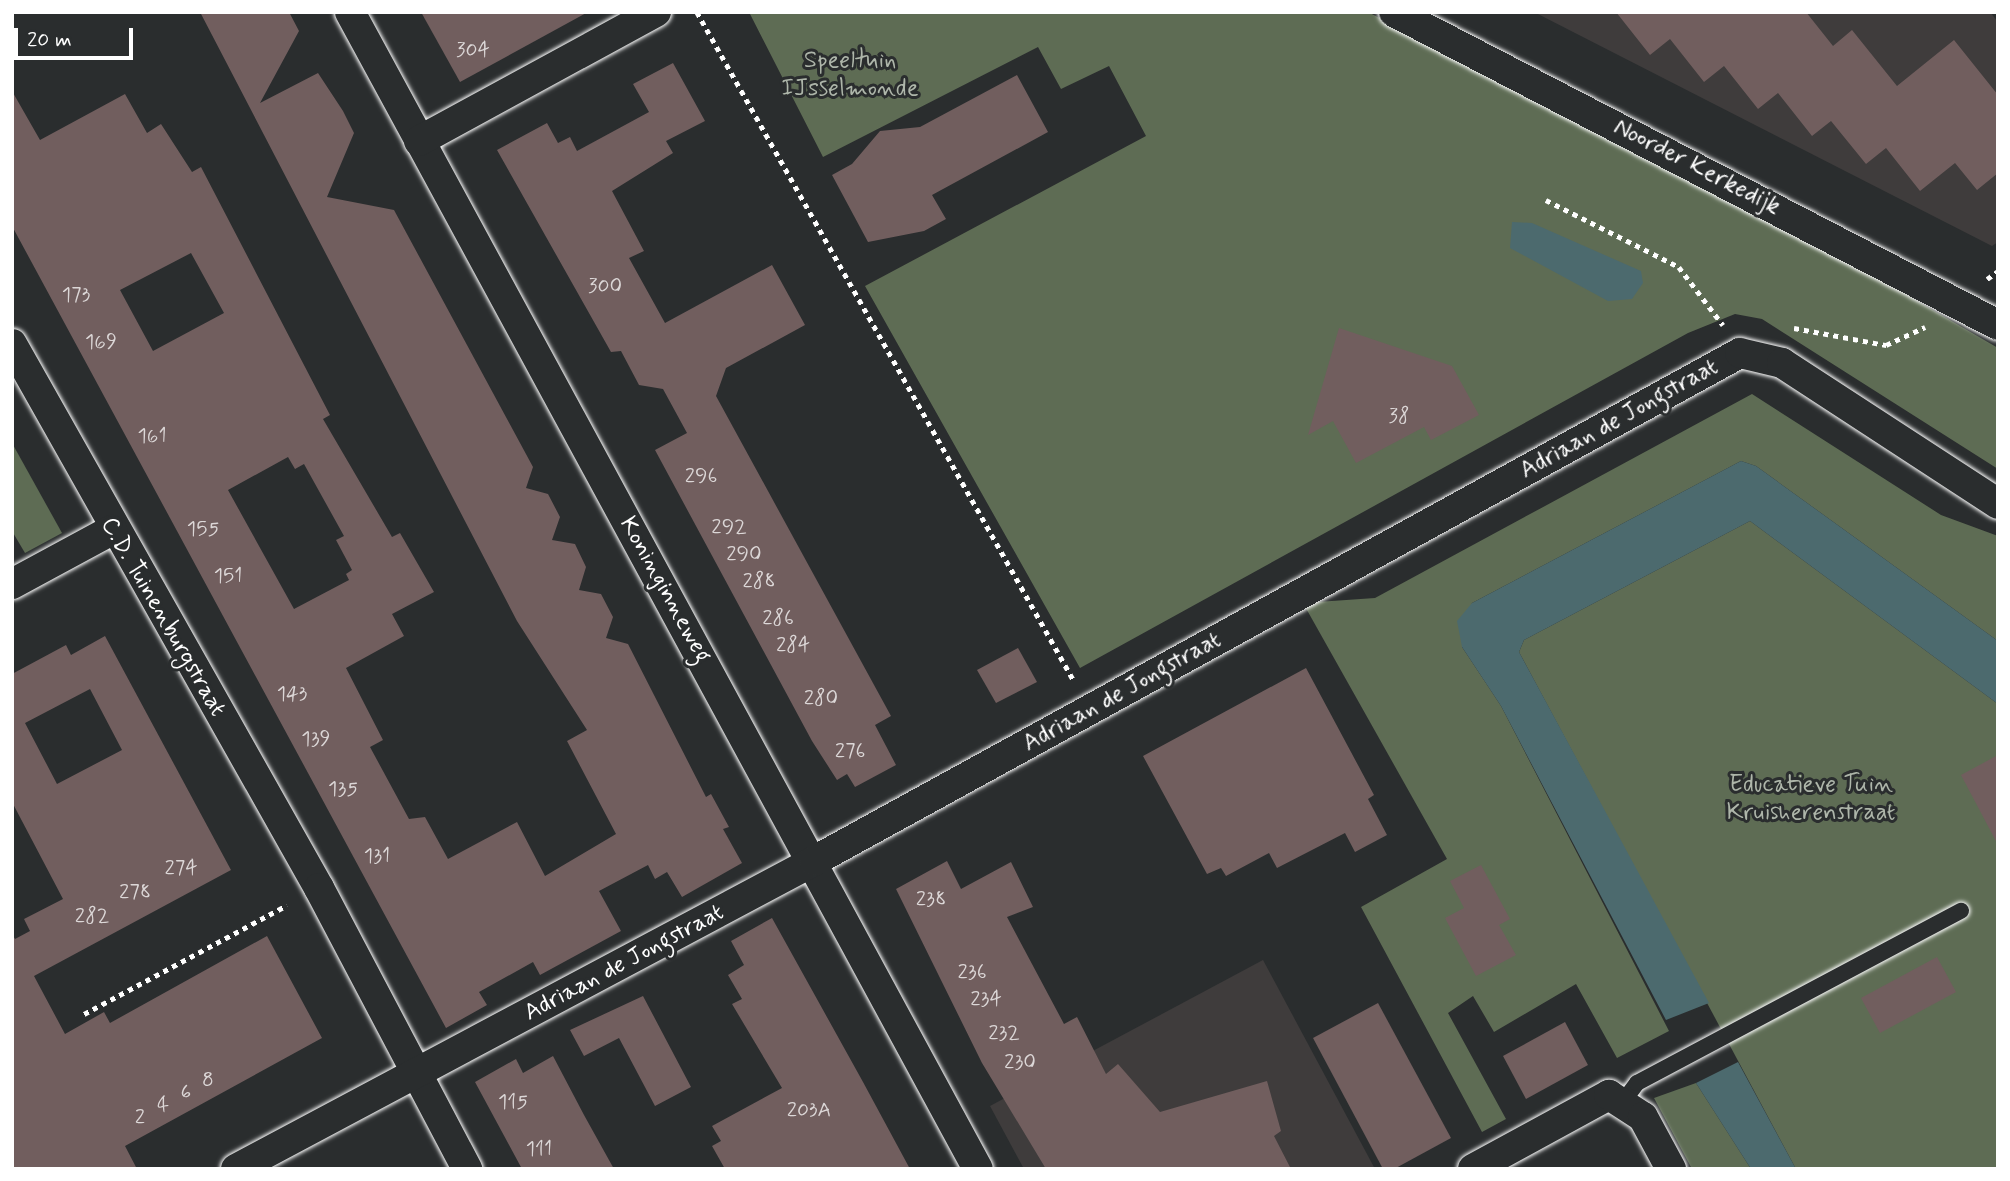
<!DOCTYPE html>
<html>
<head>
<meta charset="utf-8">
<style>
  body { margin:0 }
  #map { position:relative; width:2010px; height:1181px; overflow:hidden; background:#2a2d2e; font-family:Mynerve,sans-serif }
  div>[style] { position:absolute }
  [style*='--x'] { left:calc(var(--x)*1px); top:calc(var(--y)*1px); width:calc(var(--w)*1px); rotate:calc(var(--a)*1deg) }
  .built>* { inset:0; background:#3f3c3c }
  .green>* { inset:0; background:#5e6c54 }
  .water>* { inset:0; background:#4c6a6e }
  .building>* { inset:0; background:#715e5e }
  .path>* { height:4.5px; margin-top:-2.25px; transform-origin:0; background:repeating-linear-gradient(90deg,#fff 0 5px,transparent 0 10px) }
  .roads { filter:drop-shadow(0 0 2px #fff) drop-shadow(0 0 2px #fff) }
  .lane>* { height:16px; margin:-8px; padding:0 8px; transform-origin:8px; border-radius:8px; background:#2a2d2e }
  .street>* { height:30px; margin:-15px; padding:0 15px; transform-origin:15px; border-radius:15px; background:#2a2d2e }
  span { translate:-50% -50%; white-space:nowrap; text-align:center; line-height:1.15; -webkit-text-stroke:6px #2a2d2e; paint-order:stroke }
  .number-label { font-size:21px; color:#dcd7d7 }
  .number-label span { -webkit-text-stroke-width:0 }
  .park-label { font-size:24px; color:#aeb6aa }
  .street-label { font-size:24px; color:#fff }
  .frame { position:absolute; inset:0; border:14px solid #fff; pointer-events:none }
  .scale { position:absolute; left:14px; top:28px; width:119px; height:32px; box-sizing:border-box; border:4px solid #fff; border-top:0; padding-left:9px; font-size:21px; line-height:24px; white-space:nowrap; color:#fff; -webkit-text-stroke:5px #2a2d2e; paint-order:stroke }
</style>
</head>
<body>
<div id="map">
  <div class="built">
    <div style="clip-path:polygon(1534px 12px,1990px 12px,1998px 22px,1998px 242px,1992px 246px)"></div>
    <div style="clip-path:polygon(1263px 960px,1375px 1169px,1024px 1169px,990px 1106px)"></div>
  </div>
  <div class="green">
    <div style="clip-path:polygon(749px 12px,1368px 12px,1864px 270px,1998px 348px,1998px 469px,1762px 319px,1735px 314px,1688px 333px,1080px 668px,865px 286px,1146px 136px,1109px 66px,1061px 89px,1038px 47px,823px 157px)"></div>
    <div style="clip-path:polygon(1752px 394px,1941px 515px,1998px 536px,1998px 641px,1756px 466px,1741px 461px,1472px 603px,1462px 647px,1501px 706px,1669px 1031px,1617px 1058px,1576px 984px,1494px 1032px,1473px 996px,1448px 1013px,1506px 1119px,1482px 1132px,1361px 907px,1447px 859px,1303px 603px,1375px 598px)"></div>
    <div style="clip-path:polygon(12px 443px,62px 533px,25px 553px,12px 531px)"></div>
    <div style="clip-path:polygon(1750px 521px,1998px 704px,1998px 1169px,1796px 1169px,1519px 652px,1524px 640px)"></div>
    <div style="clip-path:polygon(1696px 1083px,1751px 1169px,1692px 1169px,1654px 1098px)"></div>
  </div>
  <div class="water">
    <div style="clip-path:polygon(1512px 222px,1532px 223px,1641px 271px,1643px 283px,1632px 299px,1608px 301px,1510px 248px)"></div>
    <div style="clip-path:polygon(1741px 461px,1756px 466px,1998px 641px,1998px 704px,1750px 521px,1524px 640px,1519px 652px,1709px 1003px,1666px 1020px,1501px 706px,1462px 647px,1457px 621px,1472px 603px)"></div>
    <div style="clip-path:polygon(1738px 1062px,1796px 1169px,1751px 1169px,1696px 1083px)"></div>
  </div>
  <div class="building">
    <div style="clip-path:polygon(evenodd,200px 12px,289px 12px,299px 31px,260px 103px,318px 73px,343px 111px,354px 133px,327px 197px,394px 210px,533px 467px,526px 488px,548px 494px,560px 517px,552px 540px,575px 544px,586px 567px,579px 590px,601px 594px,613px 617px,606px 638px,628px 644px,706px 797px,711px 794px,729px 827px,723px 829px,742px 863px,682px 897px,667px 872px,655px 879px,648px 865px,599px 891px,621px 931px,540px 975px,533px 962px,479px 992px,487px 1005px,446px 1028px,12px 226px,12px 91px,40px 140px,125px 94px,147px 133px,161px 124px,192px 172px,201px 167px,330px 415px,323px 419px,392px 537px,400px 533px,434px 592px,392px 614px,404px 636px,346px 668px,383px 740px,370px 747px,409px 819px,425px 817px,448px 859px,517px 822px,545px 876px,616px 834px,567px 741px,587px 730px,517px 621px,200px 12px,191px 253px,224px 313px,153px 351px,120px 290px,191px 253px,200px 12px,288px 457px,295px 469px,304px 464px,344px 536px,336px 540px,352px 570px,346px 574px,349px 580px,294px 609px,228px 490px,288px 457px)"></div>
    <div style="clip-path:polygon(421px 12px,588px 12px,460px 82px)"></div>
    <div style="clip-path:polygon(1616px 12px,1806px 12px,1833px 46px,1852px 30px,1897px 86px,1954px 40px,1998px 95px,1998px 173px,1977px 190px,1955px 163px,1920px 191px,1886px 148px,1866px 164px,1831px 121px,1812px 136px,1778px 93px,1758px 109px,1724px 66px,1704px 82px,1670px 39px,1650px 55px)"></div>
    <div style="clip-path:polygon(673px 63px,705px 121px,666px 141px,673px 153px,612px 191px,644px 251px,629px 258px,665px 323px,772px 265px,805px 325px,726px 368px,716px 396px,891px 716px,875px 725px,896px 765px,855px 787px,847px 774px,837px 780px,812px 741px,655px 450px,687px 433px,663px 389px,639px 385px,621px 351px,611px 352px,497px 150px,547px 123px,558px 143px,570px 137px,577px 151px,649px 112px,633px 84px)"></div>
    <div style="clip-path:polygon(1017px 75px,1048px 132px,932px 195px,946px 219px,924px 231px,868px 242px,832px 175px,852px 164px,880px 131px,920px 127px)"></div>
    <div style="clip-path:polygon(1339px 328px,1452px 366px,1479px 415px,1431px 440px,1424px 427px,1356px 463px,1333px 421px,1308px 435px)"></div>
    <div style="clip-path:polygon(evenodd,105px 636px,231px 870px,34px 976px,65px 1034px,104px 1012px,110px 1023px,267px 936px,322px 1038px,125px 1146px,137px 1169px,12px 1169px,12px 934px,15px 939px,30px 931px,24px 919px,63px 899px,12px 802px,12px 674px,66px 645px,71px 655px,105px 636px,90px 689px,122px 750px,57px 784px,25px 723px,90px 689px)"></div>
    <div style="clip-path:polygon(1018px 648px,1037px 682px,996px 703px,977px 670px)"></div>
    <div style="clip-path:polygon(1306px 668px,1374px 795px,1368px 799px,1387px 835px,1355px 852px,1345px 833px,1277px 868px,1269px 853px,1226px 876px,1221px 868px,1207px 874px,1143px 756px)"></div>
    <div style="clip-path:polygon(1998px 755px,1998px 845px,1961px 775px)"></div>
    <div style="clip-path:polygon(947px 861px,961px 889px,1011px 862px,1033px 907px,1007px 917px,1064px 1024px,1077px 1017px,1106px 1074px,1118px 1064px,1160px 1112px,1267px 1081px,1281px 1131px,1274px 1136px,1291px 1169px,1046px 1169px,982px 1063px,896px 889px)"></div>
    <div style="clip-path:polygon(1481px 865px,1510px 919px,1499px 925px,1516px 955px,1476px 976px,1445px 918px,1464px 908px,1450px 881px)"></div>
    <div style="clip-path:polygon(772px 918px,863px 1082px,910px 1169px,725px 1169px,712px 1146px,721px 1141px,712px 1126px,782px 1088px,732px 1004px,742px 999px,728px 975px,744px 965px,731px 941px)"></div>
    <div style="clip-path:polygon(1937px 957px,1956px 992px,1880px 1033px,1861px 998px)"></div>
    <div style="clip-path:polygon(643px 996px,691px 1087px,655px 1106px,619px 1038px,584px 1056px,570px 1030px)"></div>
    <div style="clip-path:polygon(1378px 1003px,1451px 1138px,1394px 1169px,1383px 1169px,1313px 1038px)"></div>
    <div style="clip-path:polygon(1565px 1022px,1588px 1065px,1526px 1099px,1503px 1056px)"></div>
    <div style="clip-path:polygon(553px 1056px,584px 1115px,614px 1169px,522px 1169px,475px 1082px,516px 1059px,523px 1073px)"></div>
  </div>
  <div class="path">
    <div style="--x:697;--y:12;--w:766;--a:60.59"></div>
    <div style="--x:1546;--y:200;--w:149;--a:26.7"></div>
    <div style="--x:1679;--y:267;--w:73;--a:52.8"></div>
    <div style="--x:1987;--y:279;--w:14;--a:-36"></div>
    <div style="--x:1794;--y:328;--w:94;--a:10.5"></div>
    <div style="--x:1886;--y:345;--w:43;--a:-24.8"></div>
    <div style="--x:84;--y:1014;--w:230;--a:-28.2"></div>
  </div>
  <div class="roads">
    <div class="lane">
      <div style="--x:1622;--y:1103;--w:25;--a:-53"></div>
      <div style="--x:1637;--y:1083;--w:367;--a:-28"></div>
    </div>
    <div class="street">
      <div style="--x:350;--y:12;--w:1316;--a:61.51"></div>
      <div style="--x:1394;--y:12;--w:680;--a:27.39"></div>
      <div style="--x:419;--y:141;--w:270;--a:-28.6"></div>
      <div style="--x:12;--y:344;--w:625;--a:60.56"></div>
      <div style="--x:319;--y:888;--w:318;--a:62.2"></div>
      <div style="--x:12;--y:584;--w:114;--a:-28.4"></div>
      <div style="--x:236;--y:1169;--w:655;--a:-28.05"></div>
      <div style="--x:814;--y:861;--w:1056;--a:-28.75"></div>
      <div style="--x:1740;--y:353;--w:43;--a:13.4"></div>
      <div style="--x:1782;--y:363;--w:258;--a:33.1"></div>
      <div style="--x:1473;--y:1169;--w:155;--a:-28.6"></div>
      <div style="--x:1609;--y:1095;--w:40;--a:32.9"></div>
      <div style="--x:1643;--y:1117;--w:59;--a:61.7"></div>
    </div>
  </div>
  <div class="number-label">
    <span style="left:473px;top:50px">304</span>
    <span style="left:605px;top:286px">300</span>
    <span style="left:76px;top:295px">173</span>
    <span style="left:101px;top:342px">169</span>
    <span style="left:1399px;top:416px">38</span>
    <span style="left:152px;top:436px">161</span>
    <span style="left:701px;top:476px">296</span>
    <span style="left:729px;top:527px">292</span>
    <span style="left:203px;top:529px">155</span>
    <span style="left:744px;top:554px">290</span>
    <span style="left:228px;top:576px">151</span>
    <span style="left:759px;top:581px">288</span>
    <span style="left:778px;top:618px">286</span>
    <span style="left:793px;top:645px">284</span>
    <span style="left:292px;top:694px">143</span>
    <span style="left:821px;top:698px">280</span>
    <span style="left:316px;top:739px">139</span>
    <span style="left:850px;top:751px">276</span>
    <span style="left:343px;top:789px">135</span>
    <span style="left:377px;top:856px">131</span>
    <span style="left:181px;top:868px">274</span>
    <span style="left:135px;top:892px">278</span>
    <span style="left:931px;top:899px">238</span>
    <span style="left:92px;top:916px">282</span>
    <span style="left:972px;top:972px">236</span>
    <span style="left:986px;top:999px">234</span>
    <span style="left:1004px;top:1033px">232</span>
    <span style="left:1020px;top:1062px">230</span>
    <span style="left:208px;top:1080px">8</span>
    <span style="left:186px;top:1092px">6</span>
    <span style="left:513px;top:1102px">115</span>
    <span style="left:163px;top:1105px">4</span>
    <span style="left:809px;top:1110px">203A</span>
    <span style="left:140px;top:1117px">2</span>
    <span style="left:539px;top:1149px">111</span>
  </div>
  <div class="park-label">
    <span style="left:850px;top:75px">Speeltuin<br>IJsselmonde</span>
    <span style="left:1811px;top:799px">Educatieve Tuin<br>Kruisherenstraat</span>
  </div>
  <div class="street-label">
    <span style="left:1697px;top:167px;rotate:27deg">Noorder Kerkedijk</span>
    <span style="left:1619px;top:419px;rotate:-29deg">Adriaan de Jongstraat</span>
    <span style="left:665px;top:590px;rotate:61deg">Koninginneweg</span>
    <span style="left:163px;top:617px;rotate:60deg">C.D. Tuinenburgstraat</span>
    <span style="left:1122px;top:692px;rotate:-29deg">Adriaan de Jongstraat</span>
    <span style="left:624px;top:963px;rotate:-28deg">Adriaan de Jongstraat</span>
  </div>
  <div class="frame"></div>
  <div class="scale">20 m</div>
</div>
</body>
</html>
